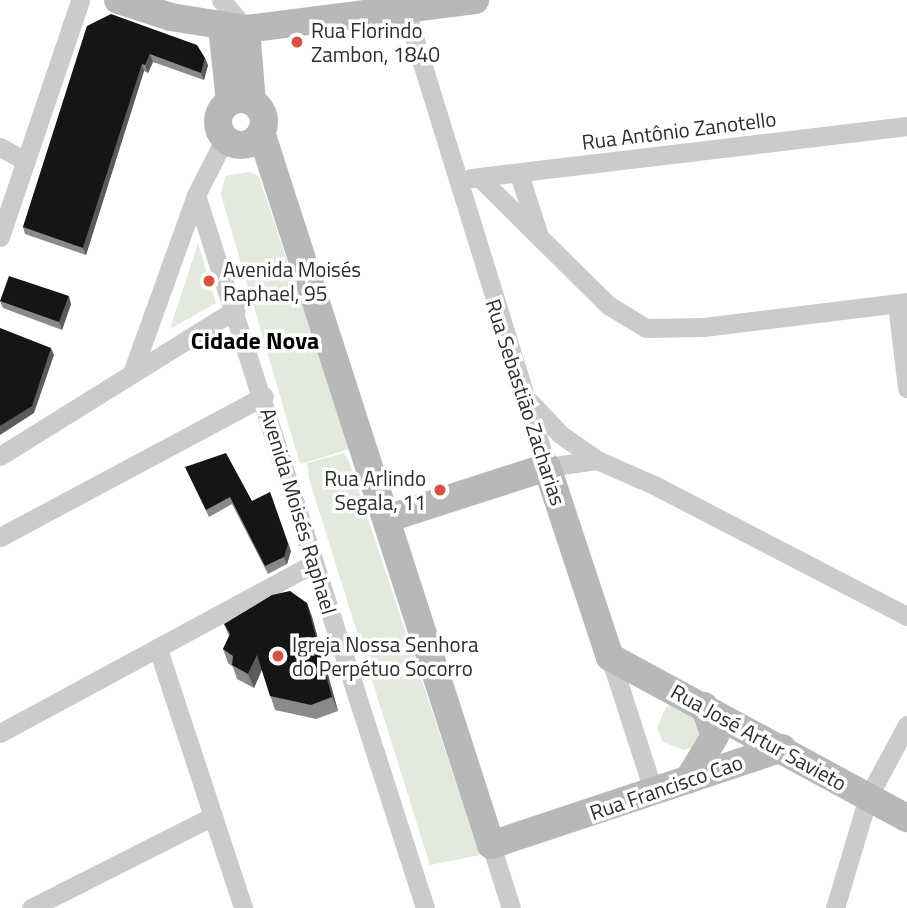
<!DOCTYPE html>
<html>
<head>
<meta charset="utf-8">
<style>
  body { margin:0 }
  #map { position:relative; width:907px; height:908px; overflow:hidden; background:#fff; font-family:"Titillium Web",sans-serif }
  div>[style] { position:absolute }
  [style*='--x'] { left:calc(var(--x)*1px); top:calc(var(--y)*1px); width:calc(var(--w)*1px); rotate:calc(var(--a)*1deg) }
  .green>* { inset:0; background:#e1eadd }
  .street>* { height:19px; margin:-9.5px; padding:0 9.5px; transform-origin:9.5px; border-radius:9.5px; background:#cbcbcb }
  .secondary>* { height:28px; margin:-14px; padding:0 14px; transform-origin:14px; border-radius:14px; background:#b8b8b8 }
  .secondary>.ring { margin:-14px; padding:0; box-sizing:content-box; background:none; border:28px solid #b8b8b8; border-radius:50% }
  .wall>* { inset:0; background:#8a8a8a }
  .shaded-wall>* { inset:0; background:#5b5b5b }
  .building>* { inset:0; background:#151515 }
  .dots>* { width:19px; height:19px; translate:-50% -50%; box-sizing:border-box; border:4px solid #fff; border-radius:50% }
  span { translate:-50% -50%; white-space:nowrap; text-align:center; line-height:1.15; -webkit-text-stroke:7px #fff; paint-order:stroke }
  .poi-label { font-size:21px; color:#2e2e2e }
  .left { translate:0 -50%; text-align:left }
  .right { translate:-100% -50%; text-align:right }
  .street-label { font-size:21px; color:#2e2e2e }
  .quarter-label { font-size:24px; color:#000; font-weight:700 }
</style>
</head>
<body>
<div id="map">
  <div class="green">
    <div style="clip-path:polygon(250px 172px,259px 177px,350px 449px,300px 464px,221px 195px,225px 176px)"></div>
    <div style="clip-path:polygon(198px 243px,216px 303px,170px 329px)"></div>
    <div style="clip-path:polygon(344px 453px,349px 462px,480px 855px,430px 865px,309px 479px,307px 463px)"></div>
    <div style="clip-path:polygon(681px 702px,706px 729px,691px 748px,684px 750px,663px 742px,657px 728px,666px 707px)"></div>
  </div>
  <div class="street">
    <div style="--x:221;--y:0;--w:38;--a:49"></div>
    <div style="--x:405;--y:8;--w:480;--a:72.8"></div>
    <div style="--x:547;--y:467;--w:50;--a:-8"></div>
    <div style="--x:0;--y:147;--w:29;--a:29"></div>
    <div style="--x:519;--y:174;--w:62;--a:72.1"></div>
    <div style="--x:471;--y:178;--w:439;--a:-6.8"></div>
    <div style="--x:480;--y:178;--w:180;--a:44.8"></div>
    <div style="--x:608;--y:305;--w:44;--a:31.2"></div>
    <div style="--x:646;--y:328;--w:58;--a:-1"></div>
    <div style="--x:704;--y:327;--w:205;--a:-7"></div>
    <div style="--x:196;--y:195;--w:749;--a:72.19"></div>
    <div style="--x:0;--y:237;--w:250;--a:-71.3"></div>
    <div style="--x:897;--y:304;--w:85;--a:83.2"></div>
    <div style="--x:132;--y:373;--w:189;--a:-70.2"></div>
    <div style="--x:196;--y:195;--w:64;--a:-63"></div>
    <div style="--x:530;--y:402;--w:44;--a:46.8"></div>
    <div style="--x:560;--y:434;--w:45;--a:35.1"></div>
    <div style="--x:597;--y:460;--w:62;--a:23.7"></div>
    <div style="--x:654;--y:485;--w:285;--a:27.4"></div>
    <div style="--x:0;--y:456;--w:278;--a:-31.9"></div>
    <div style="--x:0;--y:537;--w:299;--a:-28.1"></div>
    <div style="--x:158;--y:649;--w:273;--a:71.8"></div>
    <div style="--x:610;--y:657;--w:143;--a:72.1"></div>
    <div style="--x:0;--y:733;--w:357;--a:-28.4"></div>
    <div style="--x:491;--y:845;--w:66;--a:72.4"></div>
    <div style="--x:31;--y:908;--w:204;--a:-26.8"></div>
    <div style="--x:835;--y:908;--w:116;--a:-73.4"></div>
    <div style="--x:868;--y:797;--w:82;--a:-61.6"></div>
  </div>
  <div class="secondary">
    <div style="--x:118;--y:0;--w:56;--a:17.8"></div>
    <div style="--x:171;--y:17;--w:76;--a:9.1"></div>
    <div style="--x:246;--y:29;--w:231;--a:-7.2"></div>
    <div style="--x:222;--y:27;--w:75;--a:83.9"></div>
    <div style="--x:246;--y:29;--w:73;--a:85.3"></div>
    <div class="ring" style="left:218px;top:99px;width:18px;height:18px"></div>
    <div style="--x:261;--y:132;--w:749;--a:72.12"></div>
    <div style="--x:491;--y:845;--w:307;--a:-18.4"></div>
    <div style="--x:386;--y:519;--w:169;--a:-17.9"></div>
    <div style="--x:547;--y:467;--w:200;--a:71.7"></div>
    <div style="--x:610;--y:657;--w:338;--a:28.5"></div>
    <div style="--x:688;--y:780;--w:52;--a:-58.5"></div>
    <div style="--x:715;--y:736;--w:32;--a:-110"></div>
  </div>
  <div class="wall">
    <div style="clip-path:polygon(87px 26px,208px 65px,204px 80px,153px 62px,148px 73px,144px 71px,86px 255px,25px 234px,23px 227px)"></div>
    <div style="clip-path:polygon(0 301px,71px 304px,62px 330px,3px 308px)"></div>
    <div style="clip-path:polygon(185px 467px,252px 501px,291px 551px,287px 564px,268px 574px,232px 504px,209px 517px)"></div>
    <div style="clip-path:polygon(307px 603px,312px 617px,338px 711px,316px 719px,275px 710px,262px 670px,254px 688px,237px 679px,233px 667px,228px 663px,223px 649px,229px 636px,224px 624px)"></div>
  </div>
  <div class="shaded-wall">
    <div style="clip-path:polygon(150px 54px,153px 62px,148px 73px,145px 65px)"></div>
    <div style="clip-path:polygon(205px 58px,208px 65px,204px 80px,201px 73px)"></div>
    <div style="clip-path:polygon(142px 64px,144px 71px,86px 255px,83px 248px)"></div>
    <div style="clip-path:polygon(69px 296px,71px 304px,62px 330px,59px 322px)"></div>
    <div style="clip-path:polygon(51px 348px,54px 355px,34px 413px,0 435px,0 426px)"></div>
    <div style="clip-path:polygon(270px 492px,291px 551px,287px 564px,284px 557px)"></div>
    <div style="clip-path:polygon(307px 603px,312px 617px,338px 711px,332px 697px)"></div>
    <div style="clip-path:polygon(257px 655px,262px 669px,254px 688px,248px 674px)"></div>
  </div>
  <div class="building">
    <div style="clip-path:polygon(111px 14px,197px 45px,205px 58px,201px 73px,150px 54px,145px 65px,142px 64px,83px 248px,23px 227px,87px 26px)"></div>
    <div style="clip-path:polygon(9px 276px,69px 296px,59px 322px,0 301px)"></div>
    <div style="clip-path:polygon(0 328px,51px 348px,32px 406px,0 426px)"></div>
    <div style="clip-path:polygon(226px 453px,252px 501px,270px 492px,288px 544px,284px 557px,265px 566px,230px 497px,206px 510px,185px 467px)"></div>
    <div style="clip-path:polygon(290px 591px,307px 603px,332px 697px,311px 705px,270px 696px,257px 655px,248px 674px,232px 665px,233px 656px,223px 649px,230px 634px,224px 624px,272px 595px)"></div>
  </div>
  <div class="dots">
    <div style="left:297px;top:42px;background:#d6523e"></div>
    <div style="left:209px;top:281px;background:#d6523e"></div>
    <div style="left:440px;top:490px;background:#d6523e"></div>
    <div style="left:278px;top:656px;background:#d6523e"></div>
  </div>
  <div class="poi-label">
    <span class="left" style="left:311px;top:42px">Rua Florindo<br>Zambon, 1840</span>
    <span class="left" style="left:223px;top:281px">Avenida Moisés<br>Raphael, 95</span>
    <span class="right" style="left:426px;top:490px">Rua Arlindo<br>Segala, 11</span>
    <span class="left" style="left:292px;top:656px">Igreja Nossa Senhora<br>do Perpétuo Socorro</span>
  </div>
  <div class="street-label">
    <span style="left:679px;top:130px;rotate:-7deg">Rua Antônio Zanotello</span>
    <span style="left:526px;top:402px;rotate:72deg">Rua Sebastião Zacharias</span>
    <span style="left:299px;top:511px;rotate:73deg">Avenida Moisés Raphael</span>
    <span style="left:759px;top:737px;rotate:29deg">Rua José Artur Savieto</span>
    <span style="left:666px;top:787px;rotate:-19deg">Rua Francisco Cao</span>
  </div>
  <div class="quarter-label">
    <span style="left:255px;top:341px">Cidade Nova</span>
  </div>
</div>
</body>
</html>
